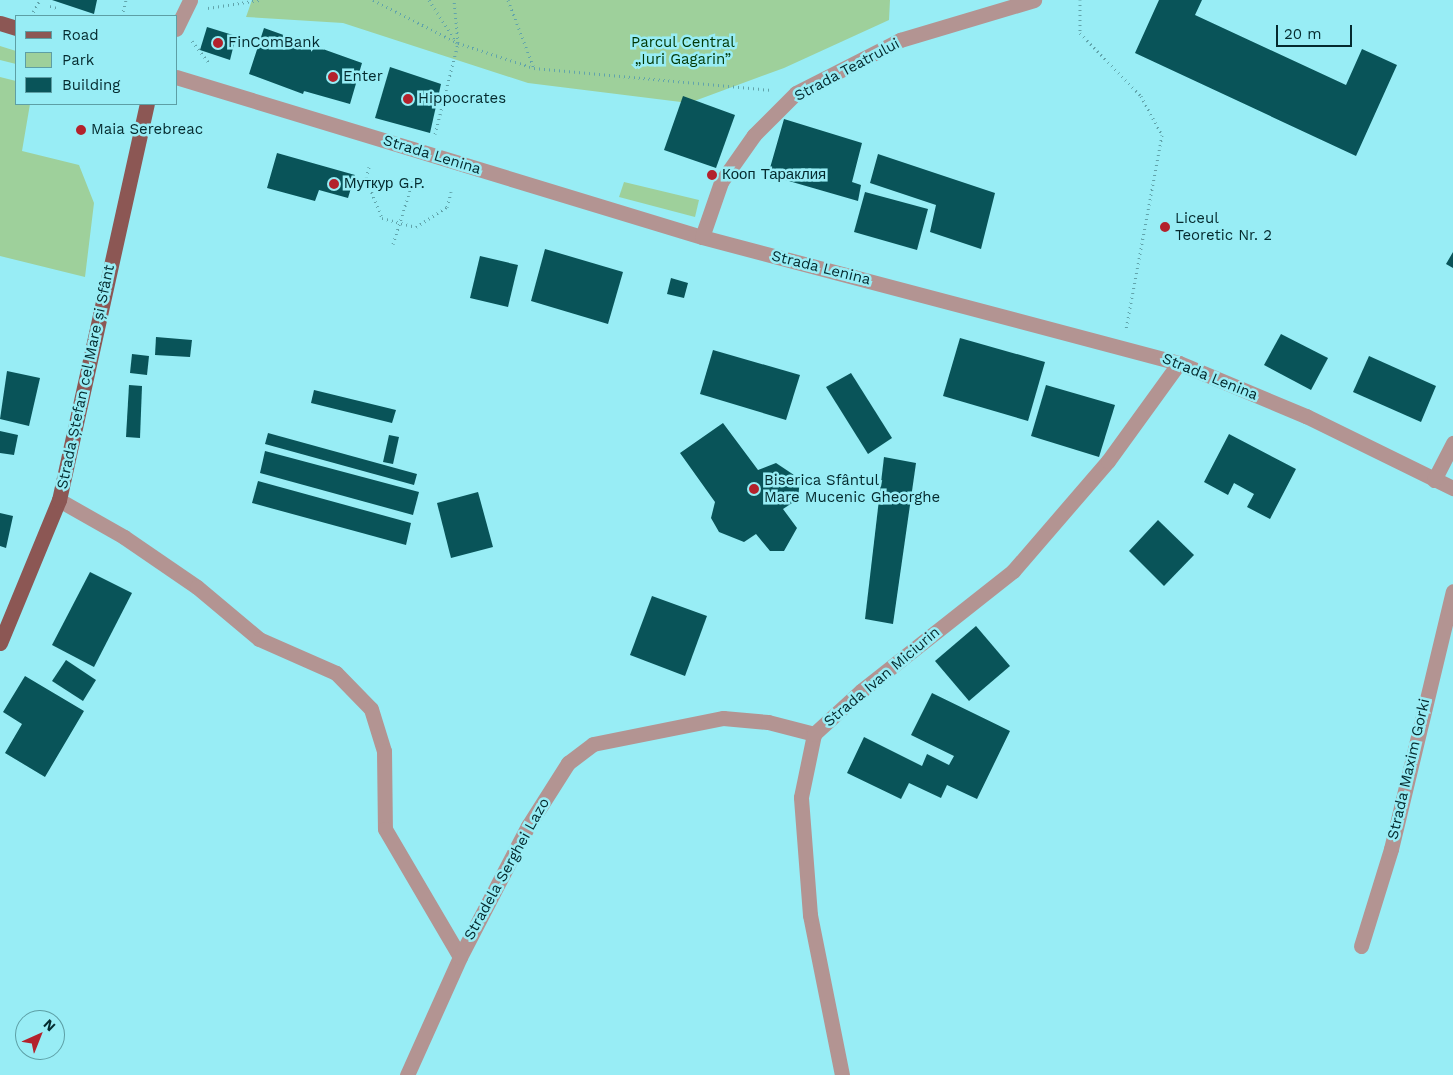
<!DOCTYPE html>
<html>
<head>
<meta charset="utf-8">
<style>
  body { margin:0 }
  #map { position:relative; width:1453px; height:1075px; overflow:hidden; background:#98edf5; font-family:"Work Sans",sans-serif }
  div>[style] { position:absolute }
  [style*='--x'] { left:calc(var(--x)*1px); top:calc(var(--y)*1px); width:calc(var(--w)*1px); rotate:calc(var(--a)*1deg) }
  .green>* { inset:0; background:#9ed09b }
  .building>* { inset:0; background:#095459 }
  .path>* { height:3px; margin-top:-1.5px; transform-origin:0; background:repeating-linear-gradient(90deg,#61a4ab 0 1px,transparent 0 5px) }
  .minor>* { height:15px; margin:-7.5px; padding:0 7.5px; transform-origin:7.5px; border-radius:7.5px; background:#b39492 }
  .major>* { height:15px; margin:-7.5px; padding:0 7.5px; transform-origin:7.5px; border-radius:7.5px; background:#8c5754 }
  .dots>* { width:14px; height:14px; translate:-50% -50%; box-sizing:border-box; border:2px solid #98edf5; border-radius:50% }
  span { translate:-50% -50%; white-space:nowrap; text-align:center; line-height:1.15; -webkit-text-stroke:5px #98edf5; paint-order:stroke }
  .park-label { font-size:15px; color:#003704 }
  .poi-label { font-size:15px; color:#042a2e }
  .left { translate:0 -50%; text-align:left }
  .street-label { font-size:15px; color:#042a2e }
  .legend { position:absolute; left:15px; top:15px; width:162px; height:90px; box-sizing:border-box; background:#98edf5; border:1px solid #5d9fa5; margin:0; padding:6px 9px; list-style:none; font-size:15px; color:#042a2e }
  .legend li { display:flex; align-items:center; gap:10px; height:25px }
  .legend b { width:25px; border:1px solid #5d9fa5 }
  .north { position:absolute; left:15px; top:1010px; width:50px; height:50px; box-sizing:border-box; background:#98edf5; border:1px solid #5d9fa5; border-radius:50%; rotate:44deg; font-size:14px; font-weight:700; line-height:20px; text-align:center; color:#042a2e }
  .north::after { content:''; display:block; margin:auto; width:18px; height:22px; background:#b3222c; clip-path:polygon(50% 0,100% 100%,50% 72%,0 100%) }
  .scale { position:absolute; left:1276px; top:25px; width:76px; height:22px; box-sizing:border-box; border:2px solid #042a2e; border-top:0; padding-left:6px; font-size:15px; line-height:18px; white-space:nowrap; color:#042a2e; -webkit-text-stroke:4px #98edf5; paint-order:stroke }
</style>
</head>
<body>
<div id="map">
  <div class="green">
    <div style="clip-path:polygon(252px 0,890px 0,889px 20px,784px 68px,689px 103px,528px 83px,343px 23px,246px 17px)"></div>
    <div style="clip-path:polygon(0 46px,16px 51px,16px 64px,0 60px)"></div>
    <div style="clip-path:polygon(0 77px,16px 81px,16px 104px,30px 104px,22px 151px,79px 165px,94px 203px,85px 277px,0 256px)"></div>
    <div style="clip-path:polygon(624px 182px,699px 200px,695px 217px,619px 197px)"></div>
  </div>
  <div class="building">
    <div style="clip-path:polygon(52px 0,97px 0,94px 14px)"></div>
    <div style="clip-path:polygon(1159px 0,1202px 0,1195px 15px,1346px 85px,1362px 49px,1397px 65px,1356px 156px,1135px 53px)"></div>
    <div style="clip-path:polygon(207px 27px,236px 36px,230px 60px,200px 50px)"></div>
    <div style="clip-path:polygon(264px 28px,362px 63px,350px 104px,304px 91px,306px 85px,303px 94px,249px 74px)"></div>
    <div style="clip-path:polygon(390px 67px,441px 84px,430px 133px,375px 118px)"></div>
    <div style="clip-path:polygon(683px 96px,735px 115px,716px 168px,664px 150px)"></div>
    <div style="clip-path:polygon(784px 119px,862px 143px,852px 182px,861px 185px,858px 201px,768px 175px)"></div>
    <div style="clip-path:polygon(277px 153px,355px 175px,348px 198px,319px 190px,315px 201px,267px 188px)"></div>
    <div style="clip-path:polygon(878px 154px,995px 193px,981px 249px,930px 232px,936px 205px,870px 183px)"></div>
    <div style="clip-path:polygon(865px 192px,928px 209px,917px 250px,854px 232px)"></div>
    <div style="clip-path:polygon(545px 249px,623px 272px,608px 324px,531px 301px)"></div>
    <div style="clip-path:polygon(1453px 252px,1453px 268px,1446px 264px)"></div>
    <div style="clip-path:polygon(480px 256px,518px 265px,508px 307px,470px 298px)"></div>
    <div style="clip-path:polygon(671px 278px,688px 283px,684px 298px,667px 294px)"></div>
    <div style="clip-path:polygon(1281px 334px,1328px 358px,1311px 390px,1264px 365px)"></div>
    <div style="clip-path:polygon(156px 337px,192px 340px,190px 357px,155px 355px)"></div>
    <div style="clip-path:polygon(960px 338px,1045px 362px,1028px 421px,943px 396px)"></div>
    <div style="clip-path:polygon(713px 350px,800px 375px,786px 420px,700px 394px)"></div>
    <div style="clip-path:polygon(132px 354px,149px 356px,147px 375px,130px 373px)"></div>
    <div style="clip-path:polygon(1369px 356px,1436px 386px,1421px 422px,1353px 392px)"></div>
    <div style="clip-path:polygon(7px 371px,40px 378px,29px 426px,0 419px)"></div>
    <div style="clip-path:polygon(851px 373px,892px 438px,868px 454px,826px 387px)"></div>
    <div style="clip-path:polygon(129px 385px,142px 386px,140px 438px,126px 437px)"></div>
    <div style="clip-path:polygon(1046px 385px,1115px 405px,1099px 457px,1031px 436px)"></div>
    <div style="clip-path:polygon(314px 390px,396px 410px,392px 423px,311px 403px)"></div>
    <div style="clip-path:polygon(723px 423px,758px 470px,776px 463px,800px 479px,798px 499px,783px 509px,797px 528px,784px 551px,770px 551px,756px 534px,744px 542px,719px 532px,711px 518px,715px 502px,680px 453px)"></div>
    <div style="clip-path:polygon(0 431px,18px 435px,14px 455px,0 453px)"></div>
    <div style="clip-path:polygon(268px 433px,417px 474px,414px 485px,265px 444px)"></div>
    <div style="clip-path:polygon(1229px 434px,1296px 469px,1270px 519px,1247px 507px,1254px 494px,1234px 483px,1228px 495px,1204px 482px)"></div>
    <div style="clip-path:polygon(389px 435px,399px 437px,393px 464px,383px 462px)"></div>
    <div style="clip-path:polygon(265px 451px,419px 492px,413px 515px,260px 473px)"></div>
    <div style="clip-path:polygon(884px 457px,916px 463px,893px 624px,865px 619px)"></div>
    <div style="clip-path:polygon(258px 481px,411px 523px,406px 545px,252px 503px)"></div>
    <div style="clip-path:polygon(478px 492px,493px 547px,451px 558px,437px 503px)"></div>
    <div style="clip-path:polygon(0 513px,13px 516px,6px 548px,0 546px)"></div>
    <div style="clip-path:polygon(1158px 520px,1194px 555px,1164px 586px,1129px 551px)"></div>
    <div style="clip-path:polygon(90px 572px,132px 593px,94px 667px,52px 645px)"></div>
    <div style="clip-path:polygon(652px 596px,707px 616px,685px 676px,630px 655px)"></div>
    <div style="clip-path:polygon(976px 626px,1010px 666px,969px 701px,935px 661px)"></div>
    <div style="clip-path:polygon(66px 660px,96px 680px,83px 701px,52px 681px)"></div>
    <div style="clip-path:polygon(25px 676px,84px 711px,45px 777px,5px 753px,22px 724px,3px 712px)"></div>
    <div style="clip-path:polygon(932px 693px,1010px 731px,977px 799px,947px 785px,941px 798px,909px 783px,901px 799px,847px 773px,864px 737px,922px 766px,927px 754px,949px 765px,954px 756px,911px 735px)"></div>
  </div>
  <div class="path">
    <div style="--x:373;--y:0;--w:95;--a:26.8"></div>
    <div style="--x:458;--y:43;--w:80;--a:18.2"></div>
    <div style="--x:534;--y:68;--w:236;--a:5.3"></div>
    <div style="--x:429;--y:0;--w:51;--a:56.9"></div>
    <div style="--x:508;--y:0;--w:73;--a:69.1"></div>
    <div style="--x:1080;--y:0;--w:33;--a:90"></div>
    <div style="--x:1080;--y:33;--w:88;--a:45.9"></div>
    <div style="--x:1141;--y:96;--w:44;--a:61.7"></div>
    <div style="--x:1162;--y:135;--w:197;--a:100.5"></div>
    <div style="--x:50;--y:6;--w:7;--a:16"></div>
    <div style="--x:208;--y:8;--w:52;--a:-8.9"></div>
    <div style="--x:31;--y:16;--w:18;--a:-61"></div>
    <div style="--x:122;--y:16;--w:16;--a:-76"></div>
    <div style="--x:192;--y:41;--w:29;--a:52"></div>
    <div style="--x:435;--y:134;--w:94;--a:-75.8"></div>
    <div style="--x:458;--y:43;--w:43;--a:-95.3"></div>
    <div style="--x:369;--y:167;--w:11;--a:105"></div>
    <div style="--x:366;--y:178;--w:43;--a:68.2"></div>
    <div style="--x:382;--y:218;--w:35;--a:15"></div>
    <div style="--x:416;--y:227;--w:37;--a:-33"></div>
    <div style="--x:447;--y:207;--w:16;--a:-75"></div>
    <div style="--x:393;--y:244;--w:66;--a:-72.4"></div>
  </div>
  <div class="minor">
    <div style="--x:176;--y:29;--w:32;--a:-64"></div>
    <div style="--x:176;--y:77;--w:550;--a:16.92"></div>
    <div style="--x:702;--y:237;--w:493;--a:14.8"></div>
    <div style="--x:1179;--y:363;--w:138;--a:22.7"></div>
    <div style="--x:1306;--y:416;--w:164;--a:26.1"></div>
    <div style="--x:702;--y:237;--w:58;--a:-70.9"></div>
    <div style="--x:721;--y:182;--w:57;--a:-54.9"></div>
    <div style="--x:754;--y:135;--w:59;--a:-45"></div>
    <div style="--x:796;--y:93;--w:117;--a:-27"></div>
    <div style="--x:900;--y:40;--w:140;--a:-16.6"></div>
    <div style="--x:1434;--y:480;--w:42;--a:-62.8"></div>
    <div style="--x:59;--y:500;--w:75;--a:29.6"></div>
    <div style="--x:124;--y:537;--w:88;--a:34.4"></div>
    <div style="--x:197;--y:587;--w:81;--a:40"></div>
    <div style="--x:259;--y:639;--w:84;--a:23.8"></div>
    <div style="--x:336;--y:673;--w:50;--a:45.8"></div>
    <div style="--x:371;--y:709;--w:44;--a:72.8"></div>
    <div style="--x:384;--y:751;--w:78;--a:89.3"></div>
    <div style="--x:385;--y:829;--w:148;--a:59.6"></div>
    <div style="--x:1361;--y:946;--w:102;--a:-72.8"></div>
    <div style="--x:1391;--y:849;--w:265;--a:-76.5"></div>
    <div style="--x:407;--y:1075;--w:129;--a:-65.8"></div>
    <div style="--x:460;--y:957;--w:148;--a:-62.6"></div>
    <div style="--x:528;--y:826;--w:75;--a:-57.6"></div>
    <div style="--x:568;--y:763;--w:31;--a:-37"></div>
    <div style="--x:593;--y:744;--w:133;--a:-11.3"></div>
    <div style="--x:723;--y:718;--w:45;--a:5.1"></div>
    <div style="--x:768;--y:722;--w:48;--a:14.6"></div>
    <div style="--x:842;--y:1075;--w:163;--a:-101.3"></div>
    <div style="--x:810;--y:915;--w:118;--a:-94.4"></div>
    <div style="--x:801;--y:797;--w:64;--a:-78.3"></div>
    <div style="--x:814;--y:734;--w:64;--a:-42.5"></div>
    <div style="--x:861;--y:691;--w:194;--a:-38.3"></div>
    <div style="--x:1013;--y:571;--w:145;--a:-49.2"></div>
    <div style="--x:1108;--y:461;--w:121;--a:-54.1"></div>
  </div>
  <div class="major">
    <div style="--x:0;--y:23;--w:17;--a:17"></div>
    <div style="--x:0;--y:643;--w:155;--a:-67.6"></div>
    <div style="--x:59;--y:500;--w:406;--a:-77.5"></div>
  </div>
  <div class="dots">
    <div style="left:218px;top:43px;background:#b3222c"></div>
    <div style="left:333px;top:77px;background:#b3222c"></div>
    <div style="left:408px;top:99px;background:#b3222c"></div>
    <div style="left:81px;top:130px;background:#b3222c"></div>
    <div style="left:712px;top:175px;background:#b3222c"></div>
    <div style="left:334px;top:184px;background:#b3222c"></div>
    <div style="left:1165px;top:227px;background:#b3222c"></div>
    <div style="left:754px;top:489px;background:#b3222c"></div>
  </div>
  <div class="park-label">
    <span style="left:683px;top:51px">Parcul Central<br>„Iuri Gagarin”</span>
  </div>
  <div class="poi-label">
    <span class="left" style="left:228px;top:43px">FinComBank</span>
    <span class="left" style="left:343px;top:77px">Enter</span>
    <span class="left" style="left:418px;top:99px">Hippocrates</span>
    <span class="left" style="left:91px;top:130px">Maia Serebreac</span>
    <span class="left" style="left:722px;top:175px">Кооп Тараклия</span>
    <span class="left" style="left:344px;top:184px">Муткур G.P.</span>
    <span class="left" style="left:1175px;top:227px">Liceul<br>Teoretic Nr. 2</span>
    <span class="left" style="left:764px;top:489px">Biserica Sfântul<br>Mare Mucenic Gheorghe</span>
  </div>
  <div class="street-label">
    <span style="left:847px;top:70px;rotate:-28deg">Strada Teatrului</span>
    <span style="left:432px;top:155px;rotate:17deg">Strada Lenina</span>
    <span style="left:821px;top:268px;rotate:14deg">Strada Lenina</span>
    <span style="left:86px;top:377px;rotate:-78deg">Strada Ștefan cel Mare și Sfânt</span>
    <span style="left:1210px;top:377px;rotate:22deg">Strada Lenina</span>
    <span style="left:882px;top:677px;rotate:-40deg">Strada Ivan Miciurin</span>
    <span style="left:1409px;top:769px;rotate:-77deg">Strada Maxim Gorki</span>
    <span style="left:507px;top:869px;rotate:-61deg">Stradela Serghei Lazo</span>
  </div>
  <ul class="legend">
  <li><b style="height:6px;background:#8c5754"></b>Road</li>
  <li><b style="height:14px;background:#9ed09b"></b>Park</li>
  <li><b style="height:14px;background:#095459"></b>Building</li>
  </ul>
  <div class="north">N</div>
  <div class="scale">20 m</div>
</div>
</body>
</html>
